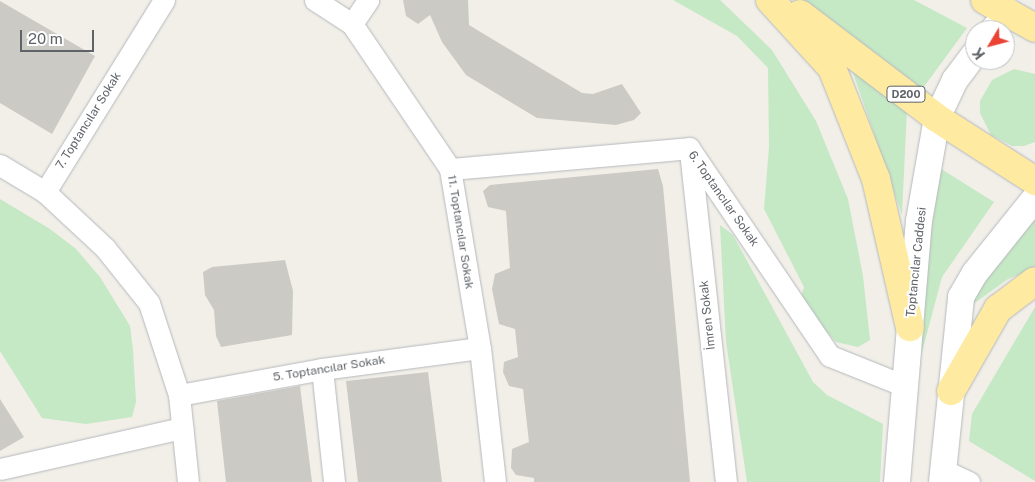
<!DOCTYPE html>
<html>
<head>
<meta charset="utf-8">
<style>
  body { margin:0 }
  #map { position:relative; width:1035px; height:482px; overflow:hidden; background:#f1efe8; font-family:"Public Sans",sans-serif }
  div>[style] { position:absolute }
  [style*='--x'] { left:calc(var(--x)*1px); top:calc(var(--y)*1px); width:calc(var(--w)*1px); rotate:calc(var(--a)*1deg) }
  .green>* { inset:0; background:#c5e8c5 }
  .building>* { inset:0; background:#cccac5 }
  .roads { filter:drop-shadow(0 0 1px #b5b8bc) drop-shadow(0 0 1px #b5b8bc) }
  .minor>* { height:21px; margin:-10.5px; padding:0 10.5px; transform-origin:10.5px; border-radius:10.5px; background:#fff }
  .tertiary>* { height:26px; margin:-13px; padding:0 13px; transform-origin:13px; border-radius:13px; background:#fff }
  .trunk>* { height:28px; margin:-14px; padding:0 14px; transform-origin:14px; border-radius:14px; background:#feeaa1 }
  span { translate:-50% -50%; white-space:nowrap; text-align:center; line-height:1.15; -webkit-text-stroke:4px #fff; paint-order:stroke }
  .shield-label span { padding:1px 4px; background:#fff; border:1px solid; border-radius:4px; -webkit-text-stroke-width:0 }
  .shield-label { font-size:11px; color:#5f6368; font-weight:700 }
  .street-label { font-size:12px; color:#5f6368 }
  .north { position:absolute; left:965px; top:20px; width:50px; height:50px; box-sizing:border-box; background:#fff; border:1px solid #bfc1c3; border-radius:50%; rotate:233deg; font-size:14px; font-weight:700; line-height:20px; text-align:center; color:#5f6368 }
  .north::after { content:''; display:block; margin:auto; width:18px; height:22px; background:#ea4335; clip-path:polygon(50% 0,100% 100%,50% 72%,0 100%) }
  .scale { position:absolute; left:20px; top:30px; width:74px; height:22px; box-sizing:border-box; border:2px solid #5f6368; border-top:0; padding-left:6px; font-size:15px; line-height:18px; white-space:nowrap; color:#5f6368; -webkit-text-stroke:4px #fff; paint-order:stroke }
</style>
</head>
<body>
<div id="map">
  <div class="green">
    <div style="clip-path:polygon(673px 0,720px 0,772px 50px,816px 121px,848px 199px,863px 276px,870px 340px,858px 347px,836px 342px,819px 324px,800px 299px,804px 287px,764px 209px,769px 147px,768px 68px,737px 36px)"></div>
    <div style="clip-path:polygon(799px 0,914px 0,967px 28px,920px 92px)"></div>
    <div style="clip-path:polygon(850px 64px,907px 108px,902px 215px)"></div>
    <div style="clip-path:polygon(1014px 69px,1035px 74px,1035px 142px,1024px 146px,1012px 146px,991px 135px,980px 113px,980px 101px,992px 80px)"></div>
    <div style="clip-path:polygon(938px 167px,994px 202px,942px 277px,921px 356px,928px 250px)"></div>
    <div style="clip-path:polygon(0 199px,50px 229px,76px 249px,100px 277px,119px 308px,130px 326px,133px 350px,136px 402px,132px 417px,86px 424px,42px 418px,0 351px)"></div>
    <div style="clip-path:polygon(1035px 220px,1035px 268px,1008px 279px,969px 307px,1001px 252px)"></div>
    <div style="clip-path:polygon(720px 225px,733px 235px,813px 382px,827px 395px,883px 424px,880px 482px,747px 482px,726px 342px)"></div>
    <div style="clip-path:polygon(1035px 307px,1035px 481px,969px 441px,972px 414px)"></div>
  </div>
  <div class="building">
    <div style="clip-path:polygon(403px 0,468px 0,469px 25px,582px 93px,593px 94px,622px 84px,641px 113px,634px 120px,616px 125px,537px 118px,466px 75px,442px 42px,430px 15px,418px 24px,406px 16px)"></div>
    <div style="clip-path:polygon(0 1px,95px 56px,52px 134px,0 103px)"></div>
    <div style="clip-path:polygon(658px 169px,663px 186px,690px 482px,534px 482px,534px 478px,516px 475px,511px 468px,512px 449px,529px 442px,523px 389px,509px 386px,503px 372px,504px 362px,518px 357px,515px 329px,499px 324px,492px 289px,495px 274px,510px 268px,506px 211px,488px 207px,483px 191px,490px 185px)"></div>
    <div style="clip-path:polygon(285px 260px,293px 291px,292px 335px,221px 347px,216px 336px,214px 310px,205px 295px,203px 272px,212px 267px)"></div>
    <div style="clip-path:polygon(428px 372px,442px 482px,358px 482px,346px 381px)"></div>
    <div style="clip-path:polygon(300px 386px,312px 482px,226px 482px,217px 401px)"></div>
    <div style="clip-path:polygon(0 399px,24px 437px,0 451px)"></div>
  </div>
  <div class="roads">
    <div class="minor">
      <div style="--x:315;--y:0;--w:44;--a:33"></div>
      <div style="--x:352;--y:24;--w:175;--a:55.9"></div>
      <div style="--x:450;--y:169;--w:181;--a:80.5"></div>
      <div style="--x:480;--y:348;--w:135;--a:83.6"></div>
      <div style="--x:352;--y:24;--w:29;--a:-56"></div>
      <div style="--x:690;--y:151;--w:333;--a:83.8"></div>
      <div style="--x:0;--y:165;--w:52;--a:31"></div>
      <div style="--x:45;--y:192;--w:82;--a:43"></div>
      <div style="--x:105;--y:248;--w:70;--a:51.3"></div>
      <div style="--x:149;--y:303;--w:97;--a:71.9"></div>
      <div style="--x:179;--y:395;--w:87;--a:84.1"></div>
      <div style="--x:450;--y:169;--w:240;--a:-5"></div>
      <div style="--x:689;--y:148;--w:251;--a:55.9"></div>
      <div style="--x:830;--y:356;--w:81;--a:21.8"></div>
      <div style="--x:45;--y:192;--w:226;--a:-58.2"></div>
      <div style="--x:322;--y:369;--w:114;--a:83.9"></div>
      <div style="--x:179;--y:395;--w:145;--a:-10.3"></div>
      <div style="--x:322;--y:369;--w:159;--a:-7.6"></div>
      <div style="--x:0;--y:469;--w:187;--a:-12.7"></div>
      <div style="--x:943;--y:470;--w:29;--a:25"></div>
    </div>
    <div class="tertiary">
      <div style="--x:993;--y:30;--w:24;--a:-48"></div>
      <div style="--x:897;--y:482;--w:262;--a:-85.2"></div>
      <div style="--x:919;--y:221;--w:105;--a:-80.1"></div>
      <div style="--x:937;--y:118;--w:42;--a:-64.7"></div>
      <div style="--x:955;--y:80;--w:34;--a:-53"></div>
      <div style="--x:942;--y:482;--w:186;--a:-84.1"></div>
      <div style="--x:961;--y:297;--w:28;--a:-60"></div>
      <div style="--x:975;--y:273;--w:96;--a:-51.3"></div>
    </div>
    <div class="trunk">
      <div style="--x:770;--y:0;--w:92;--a:47.6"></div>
      <div style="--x:832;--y:68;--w:119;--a:68.4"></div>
      <div style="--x:876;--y:179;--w:152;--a:77.1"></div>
      <div style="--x:985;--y:0;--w:57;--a:29.2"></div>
      <div style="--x:800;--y:14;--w:172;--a:37.2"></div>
      <div style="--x:937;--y:118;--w:117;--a:32.7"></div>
      <div style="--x:951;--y:391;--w:95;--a:-60.2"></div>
      <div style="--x:998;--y:309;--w:46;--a:-37.1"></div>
    </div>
  </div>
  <div class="shield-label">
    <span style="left:906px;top:94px">D200</span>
  </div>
  <div class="street-label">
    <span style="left:89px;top:121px;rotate:-58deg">7. Toptancılar Sokak</span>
    <span style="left:723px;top:199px;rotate:55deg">6. Toptancılar Sokak</span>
    <span style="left:460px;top:232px;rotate:81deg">11. Toptancılar Sokak</span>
    <span style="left:917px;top:262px;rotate:-84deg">Toptancılar Caddesi</span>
    <span style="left:708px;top:315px;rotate:-96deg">İmren Sokak</span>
    <span style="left:329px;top:369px;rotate:-9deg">5. Toptancılar Sokak</span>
  </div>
  <div class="north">K</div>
  <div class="scale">20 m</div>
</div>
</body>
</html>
